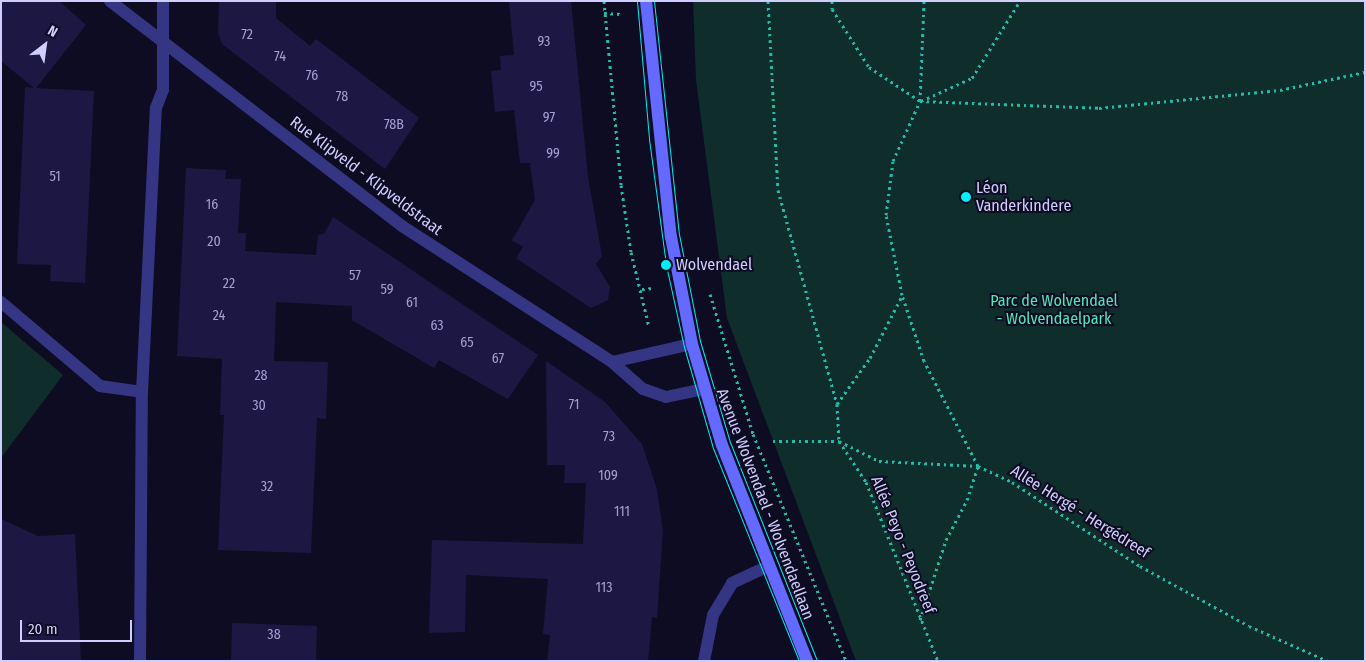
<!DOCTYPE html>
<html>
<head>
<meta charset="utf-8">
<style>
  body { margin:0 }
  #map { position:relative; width:1366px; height:662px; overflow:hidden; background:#0e0c22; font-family:"Fira Sans Condensed",sans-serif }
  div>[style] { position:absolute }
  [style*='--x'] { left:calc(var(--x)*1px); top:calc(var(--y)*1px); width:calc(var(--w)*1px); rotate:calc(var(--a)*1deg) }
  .green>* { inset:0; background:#0f2d2a }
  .building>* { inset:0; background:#1d1744 }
  .path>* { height:3px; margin-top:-1.5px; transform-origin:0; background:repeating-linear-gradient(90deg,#26baa8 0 2.5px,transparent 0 6.5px) }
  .street>* { height:12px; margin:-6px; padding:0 6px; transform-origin:6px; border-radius:6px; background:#343684 }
  .secondary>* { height:12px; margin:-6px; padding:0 6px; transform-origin:6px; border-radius:6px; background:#646aff }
  .tram>* { height:1px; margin:-0.5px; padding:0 0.5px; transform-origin:0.5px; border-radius:0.5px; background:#00eff8 }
  .dots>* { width:14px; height:14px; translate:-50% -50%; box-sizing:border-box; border:2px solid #0e0c22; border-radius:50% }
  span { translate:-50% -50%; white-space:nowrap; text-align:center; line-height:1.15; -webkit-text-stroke:4px #0e0c22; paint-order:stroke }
  .number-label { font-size:14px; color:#a3a0d0 }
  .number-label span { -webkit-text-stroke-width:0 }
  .street-label { font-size:16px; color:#d0cdff }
  .poi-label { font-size:16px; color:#d0cdff }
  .left { translate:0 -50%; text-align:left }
  .park-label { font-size:16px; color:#52e6b8 }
  .frame { position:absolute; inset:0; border:2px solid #d0cdff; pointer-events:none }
  .north { position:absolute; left:20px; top:20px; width:50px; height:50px; -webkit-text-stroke:4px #0e0c22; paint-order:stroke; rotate:30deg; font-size:14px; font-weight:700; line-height:20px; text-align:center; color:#d0cdff }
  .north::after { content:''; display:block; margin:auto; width:18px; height:22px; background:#d0cdff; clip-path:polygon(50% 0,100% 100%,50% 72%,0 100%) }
  .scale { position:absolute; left:20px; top:620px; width:112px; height:22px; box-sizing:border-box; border:2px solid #d0cdff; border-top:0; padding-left:6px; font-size:15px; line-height:18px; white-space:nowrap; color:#d0cdff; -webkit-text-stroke:4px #0e0c22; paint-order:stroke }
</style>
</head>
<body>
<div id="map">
  <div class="green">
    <div style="clip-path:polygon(693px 1px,1365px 1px,1365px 661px,856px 661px,727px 318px,696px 80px)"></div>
    <div style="clip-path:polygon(1px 322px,63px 375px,1px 458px)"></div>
  </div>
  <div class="building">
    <div style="clip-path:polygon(1px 1px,59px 1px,86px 25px,36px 88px,94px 91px,85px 283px,50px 281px,51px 265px,17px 264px,25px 87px,34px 88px,1px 61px)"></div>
    <div style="clip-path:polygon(219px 1px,276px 1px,276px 18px,310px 46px,316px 39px,419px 118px,385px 169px,222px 44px,218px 33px)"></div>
    <div style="clip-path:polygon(509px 1px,571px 1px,588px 177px,602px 256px,596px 264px,610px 287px,608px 300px,591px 308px,516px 258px,523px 247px,512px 240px,535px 200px,530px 163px,520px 163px,514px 110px,495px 112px,491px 71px,501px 70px,500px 56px,514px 55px)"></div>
    <div style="clip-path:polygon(186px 168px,226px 170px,225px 179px,241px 179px,238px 233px,246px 233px,245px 251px,316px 255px,318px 235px,324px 234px,333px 217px,538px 355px,508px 399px,439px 360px,434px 368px,352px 320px,352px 306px,276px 302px,274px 361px,328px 362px,326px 419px,317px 418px,311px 553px,218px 550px,224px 415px,220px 415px,222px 359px,177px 356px)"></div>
    <div style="clip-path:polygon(546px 361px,605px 402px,642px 444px,657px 490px,663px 531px,657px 618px,652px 617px,648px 661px,547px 661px,550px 635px,543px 634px,548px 579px,466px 575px,465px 632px,429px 633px,432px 540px,583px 544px,586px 483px,564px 483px,565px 465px,547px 465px)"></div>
    <div style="clip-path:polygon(1px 519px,38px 536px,75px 534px,81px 661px,1px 661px)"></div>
    <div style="clip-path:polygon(232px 623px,317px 626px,316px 661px,231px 661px)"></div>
  </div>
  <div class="path">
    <div style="--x:604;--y:1;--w:185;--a:84.7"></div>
    <div style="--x:621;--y:185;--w:68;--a:81.5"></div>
    <div style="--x:631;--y:252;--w:77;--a:76.5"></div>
    <div style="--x:768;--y:1;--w:189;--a:87"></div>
    <div style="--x:778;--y:190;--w:222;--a:74.6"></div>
    <div style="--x:837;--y:404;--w:37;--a:87"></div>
    <div style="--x:839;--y:441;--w:49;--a:56.6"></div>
    <div style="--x:866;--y:482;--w:193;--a:68.1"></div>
    <div style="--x:832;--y:1;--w:8;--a:90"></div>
    <div style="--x:832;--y:9;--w:69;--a:57.5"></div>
    <div style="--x:869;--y:67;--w:61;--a:33.7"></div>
    <div style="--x:920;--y:101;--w:179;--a:2.2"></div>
    <div style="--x:1099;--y:108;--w:182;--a:-5.7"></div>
    <div style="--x:1280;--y:90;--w:87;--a:-12"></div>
    <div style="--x:604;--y:13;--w:17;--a:3"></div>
    <div style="--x:921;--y:101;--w:56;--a:-24.3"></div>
    <div style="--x:972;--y:78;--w:91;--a:-58.1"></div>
    <div style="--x:642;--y:289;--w:12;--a:-5"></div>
    <div style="--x:710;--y:294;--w:146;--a:72.9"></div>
    <div style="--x:753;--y:434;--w:245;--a:67.7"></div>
    <div style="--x:837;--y:404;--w:57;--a:-54.3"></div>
    <div style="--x:870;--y:358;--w:70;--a:-62.7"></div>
    <div style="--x:773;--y:441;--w:66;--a:0"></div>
    <div style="--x:839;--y:441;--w:45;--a:26.6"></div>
    <div style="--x:879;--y:461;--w:99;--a:2.9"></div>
    <div style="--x:978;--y:466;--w:38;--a:25"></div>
    <div style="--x:1012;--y:482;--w:153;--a:33.3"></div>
    <div style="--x:1140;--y:566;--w:124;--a:28.8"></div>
    <div style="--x:1249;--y:626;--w:86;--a:23.9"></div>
    <div style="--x:920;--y:620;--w:84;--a:-72"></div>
    <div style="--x:946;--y:540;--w:45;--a:-62.3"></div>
    <div style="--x:967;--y:500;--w:36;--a:-72"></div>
    <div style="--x:978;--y:466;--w:118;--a:-117.2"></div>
    <div style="--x:924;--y:361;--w:70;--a:-108.4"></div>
    <div style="--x:902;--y:295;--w:82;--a:-101.3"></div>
    <div style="--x:886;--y:215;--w:54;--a:-82.6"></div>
    <div style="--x:893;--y:161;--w:66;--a:-65.8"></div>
    <div style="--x:920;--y:101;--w:100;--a:-87.7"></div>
  </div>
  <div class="street">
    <div style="--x:110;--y:1;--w:369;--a:37.6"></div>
    <div style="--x:402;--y:226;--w:250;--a:32.9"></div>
    <div style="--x:612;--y:362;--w:41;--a:41.1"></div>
    <div style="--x:643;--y:389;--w:24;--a:19"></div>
    <div style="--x:666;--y:397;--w:39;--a:-12"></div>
    <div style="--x:1;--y:302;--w:130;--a:40.3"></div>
    <div style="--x:100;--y:386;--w:42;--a:8.1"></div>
    <div style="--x:612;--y:362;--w:82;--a:-12.7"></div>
    <div style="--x:140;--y:661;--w:269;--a:-89.6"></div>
    <div style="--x:142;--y:392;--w:284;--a:-87.2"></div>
    <div style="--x:156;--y:108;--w:19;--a:-69"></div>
    <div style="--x:163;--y:90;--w:89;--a:-90"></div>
    <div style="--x:704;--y:661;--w:47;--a:-78.9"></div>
    <div style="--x:713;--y:615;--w:37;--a:-59"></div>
    <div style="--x:732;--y:583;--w:40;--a:-25"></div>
  </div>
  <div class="secondary">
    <div style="--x:646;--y:1;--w:237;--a:84"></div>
    <div style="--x:671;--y:237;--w:109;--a:78.9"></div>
    <div style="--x:692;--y:344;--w:105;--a:73.5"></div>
    <div style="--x:722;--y:445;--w:232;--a:68.5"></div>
  </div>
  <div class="tram">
    <div style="--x:637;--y:1;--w:139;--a:85"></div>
    <div style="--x:649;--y:139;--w:127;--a:82.3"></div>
    <div style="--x:666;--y:265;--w:84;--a:77.6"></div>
    <div style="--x:684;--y:347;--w:105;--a:74"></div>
    <div style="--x:713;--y:448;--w:230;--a:68"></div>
    <div style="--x:654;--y:1;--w:234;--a:83.9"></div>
    <div style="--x:679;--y:234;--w:109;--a:78.9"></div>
    <div style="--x:700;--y:341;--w:105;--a:73.5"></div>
    <div style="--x:730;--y:442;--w:236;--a:68.3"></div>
  </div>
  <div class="dots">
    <div style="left:966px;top:197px;background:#00eff8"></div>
    <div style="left:666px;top:265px;background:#00eff8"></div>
  </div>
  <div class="number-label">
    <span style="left:247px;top:35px">72</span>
    <span style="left:544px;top:42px">93</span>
    <span style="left:280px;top:57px">74</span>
    <span style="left:312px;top:76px">76</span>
    <span style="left:536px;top:87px">95</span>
    <span style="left:342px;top:97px">78</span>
    <span style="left:549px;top:118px">97</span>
    <span style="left:394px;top:125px">78B</span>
    <span style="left:553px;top:154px">99</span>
    <span style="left:55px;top:177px">51</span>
    <span style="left:212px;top:205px">16</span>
    <span style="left:214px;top:242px">20</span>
    <span style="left:355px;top:276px">57</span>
    <span style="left:229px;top:284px">22</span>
    <span style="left:387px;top:290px">59</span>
    <span style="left:412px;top:303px">61</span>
    <span style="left:219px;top:316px">24</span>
    <span style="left:437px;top:326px">63</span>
    <span style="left:467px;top:343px">65</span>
    <span style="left:498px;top:359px">67</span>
    <span style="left:261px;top:376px">28</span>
    <span style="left:574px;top:405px">71</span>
    <span style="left:259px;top:406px">30</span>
    <span style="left:609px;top:437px">73</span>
    <span style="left:608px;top:476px">109</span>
    <span style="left:267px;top:487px">32</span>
    <span style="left:622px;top:512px">111</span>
    <span style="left:604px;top:588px">113</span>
    <span style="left:274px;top:635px">38</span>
  </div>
  <div class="street-label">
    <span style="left:366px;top:176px;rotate:37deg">Rue Klipveld - Klipveldstraat</span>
    <span style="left:765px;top:504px;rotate:69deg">Avenue Wolvendael - Wolvendaellaan</span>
    <span style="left:1080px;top:512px;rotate:32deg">Allée Hergé - Hergédreef</span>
    <span style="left:903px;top:545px;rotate:68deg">Allée Peyo - Peyodreef</span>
  </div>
  <div class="poi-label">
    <span class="left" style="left:976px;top:197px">Léon<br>Vanderkindere</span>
    <span class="left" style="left:676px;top:265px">Wolvendael</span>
  </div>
  <div class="park-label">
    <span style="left:1054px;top:310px">Parc de Wolvendael<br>- Wolvendaelpark</span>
  </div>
  <div class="frame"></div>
  <div class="north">N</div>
  <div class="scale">20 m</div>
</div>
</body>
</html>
